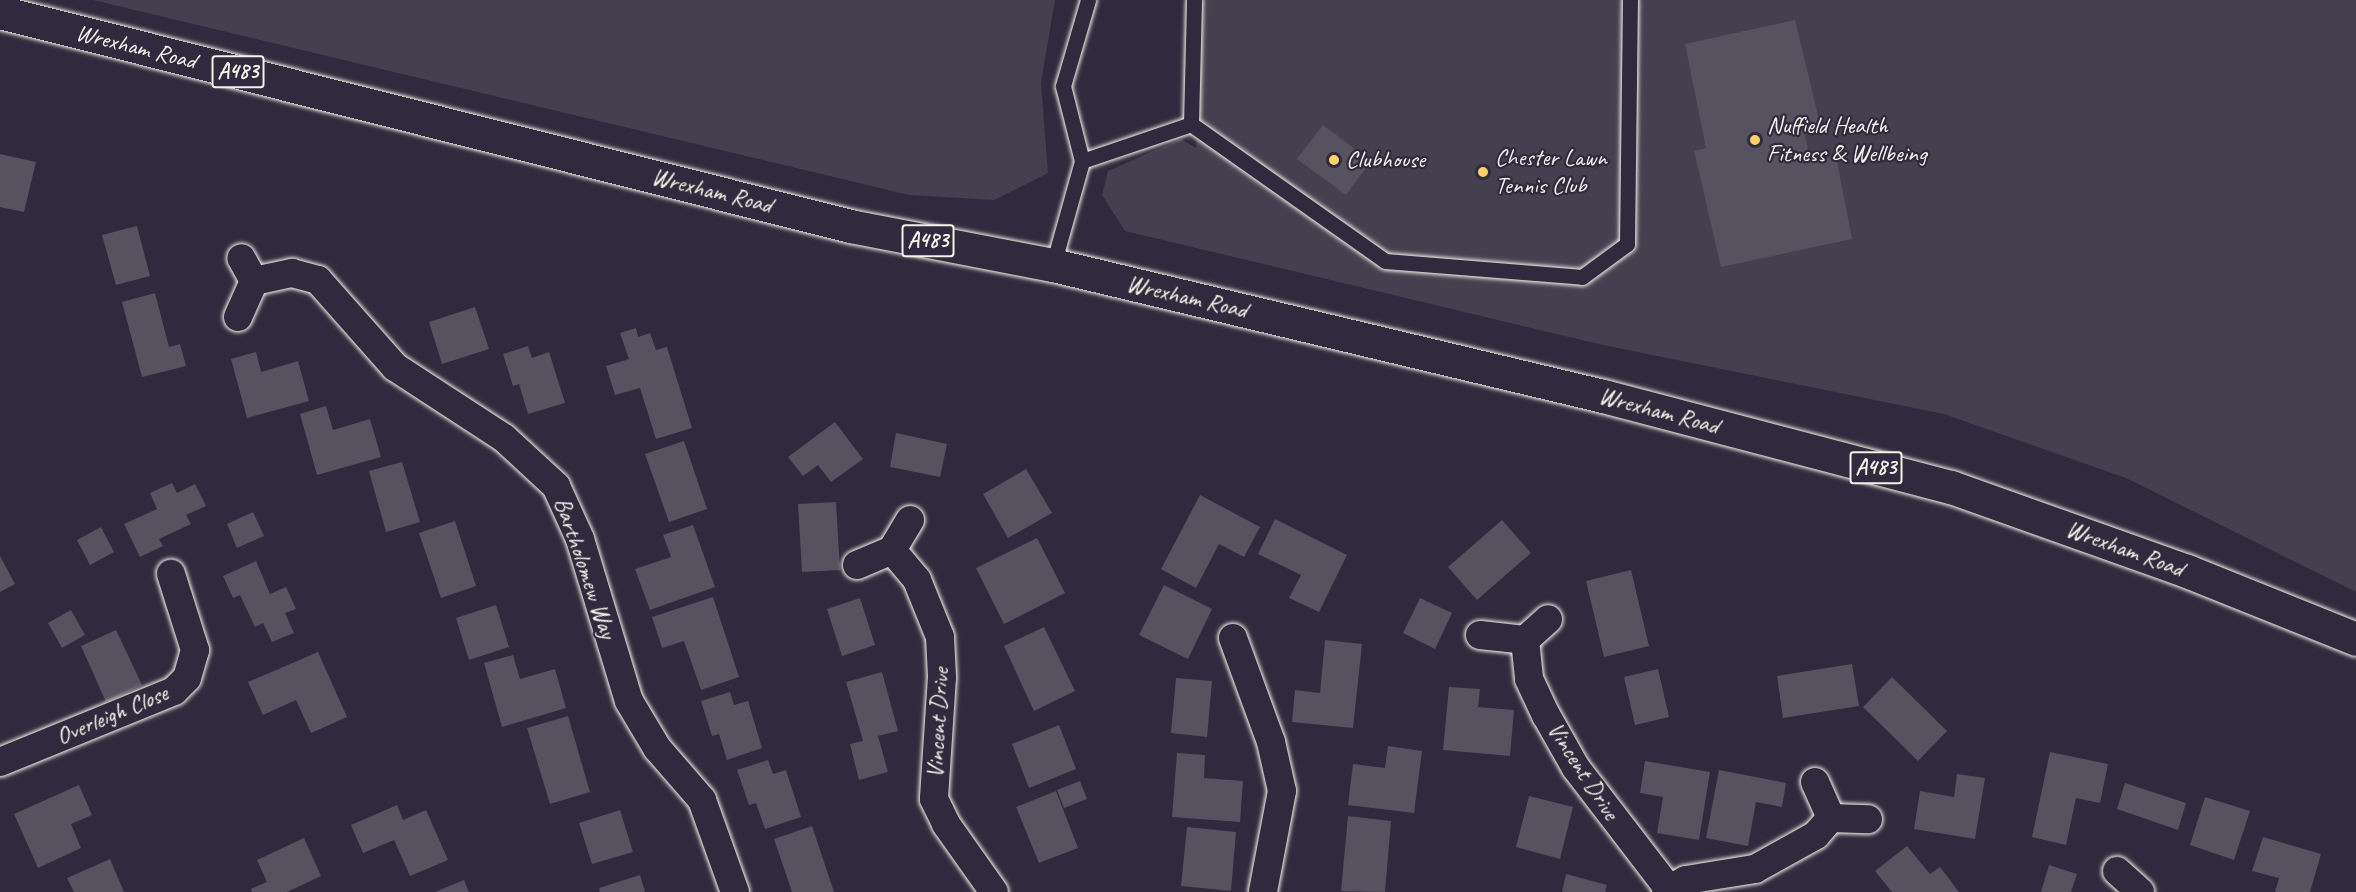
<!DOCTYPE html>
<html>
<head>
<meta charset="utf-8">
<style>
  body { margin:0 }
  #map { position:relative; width:2356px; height:892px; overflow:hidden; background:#2f2a3d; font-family:Caveat,sans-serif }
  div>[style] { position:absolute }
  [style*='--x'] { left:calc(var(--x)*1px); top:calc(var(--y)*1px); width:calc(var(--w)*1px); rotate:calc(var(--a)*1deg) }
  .green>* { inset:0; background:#454050 }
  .building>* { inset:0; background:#56525f }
  .roads { filter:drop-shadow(0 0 2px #f4f1e8) drop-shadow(0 0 2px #f4f1e8) }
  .lane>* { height:15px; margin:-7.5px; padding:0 7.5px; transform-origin:7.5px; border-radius:7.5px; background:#2f2a3d }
  .street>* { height:28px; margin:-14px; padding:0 14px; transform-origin:14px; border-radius:14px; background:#2f2a3d }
  .highway>* { height:33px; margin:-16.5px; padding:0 16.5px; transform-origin:16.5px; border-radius:16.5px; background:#2f2a3d }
  .dots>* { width:16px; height:16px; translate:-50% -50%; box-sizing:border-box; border:3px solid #2f2a3d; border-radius:50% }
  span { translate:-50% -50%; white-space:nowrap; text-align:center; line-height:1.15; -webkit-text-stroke:4.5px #2f2a3d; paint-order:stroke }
  .shield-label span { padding:2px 4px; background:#2f2a3d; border:2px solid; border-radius:4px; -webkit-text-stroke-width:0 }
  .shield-label { font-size:22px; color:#f4f1e8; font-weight:700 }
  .street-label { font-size:24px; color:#f4f1e8 }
  .poi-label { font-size:24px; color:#f4f1e8 }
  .left { translate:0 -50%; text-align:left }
</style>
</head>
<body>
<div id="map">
  <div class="green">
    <div style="clip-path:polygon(93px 0,1055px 0,1041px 83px,1048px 173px,994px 200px,909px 195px)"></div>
    <div style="clip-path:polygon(1203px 0,2356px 0,2356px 592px,2126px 478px,1944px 414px,1603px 345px,1125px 231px,1102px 195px,1108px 171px,1181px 139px,1196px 148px)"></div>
  </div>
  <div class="building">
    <div style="clip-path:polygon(1795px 20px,1821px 128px,1804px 132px,1811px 162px,1836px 156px,1852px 239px,1721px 267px,1694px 151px,1706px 148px,1685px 44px)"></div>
    <div style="clip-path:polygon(1323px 125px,1371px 161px,1346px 195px,1297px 159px)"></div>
    <div style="clip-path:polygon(0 154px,36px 162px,24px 212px,0 207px)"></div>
    <div style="clip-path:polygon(137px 226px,150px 276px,116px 285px,102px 235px)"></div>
    <div style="clip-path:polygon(155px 293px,169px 347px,180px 344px,186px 366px,142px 377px,122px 302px)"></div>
    <div style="clip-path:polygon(475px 307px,489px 349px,442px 364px,429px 322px)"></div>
    <div style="clip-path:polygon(636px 328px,638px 337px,650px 333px,656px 350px,667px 347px,692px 428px,656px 439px,640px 388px,615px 395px,606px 366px,629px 359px,620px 333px)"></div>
    <div style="clip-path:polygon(528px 346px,532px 358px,549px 352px,565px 403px,528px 414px,519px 384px,513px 386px,503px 354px)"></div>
    <div style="clip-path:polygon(256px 352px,261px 372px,298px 361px,309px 401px,247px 418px,231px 359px)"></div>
    <div style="clip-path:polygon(326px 406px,333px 430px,370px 419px,381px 457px,317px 475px,300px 414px)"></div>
    <div style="clip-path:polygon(835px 422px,863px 459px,831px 482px,818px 465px,803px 476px,788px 457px)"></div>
    <div style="clip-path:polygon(896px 433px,947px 444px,940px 477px,890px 467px)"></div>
    <div style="clip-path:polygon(684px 441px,707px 509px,669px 522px,645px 454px)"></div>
    <div style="clip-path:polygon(402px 462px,420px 522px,386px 532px,369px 471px)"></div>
    <div style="clip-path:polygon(1026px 469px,1052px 513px,1008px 538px,983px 494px)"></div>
    <div style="clip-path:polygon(172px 483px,177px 493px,195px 484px,206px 506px,186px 515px,191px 524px,159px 539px,163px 546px,140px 557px,124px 524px,157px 509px,150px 493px)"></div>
    <div style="clip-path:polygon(1200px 495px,1260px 527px,1244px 557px,1219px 544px,1196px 588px,1161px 569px)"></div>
    <div style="clip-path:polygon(836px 502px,840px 570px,802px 572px,798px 504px)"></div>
    <div style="clip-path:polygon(253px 512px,264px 536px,237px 548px,227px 524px)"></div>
    <div style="clip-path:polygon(1275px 519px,1347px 555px,1319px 612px,1289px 598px,1301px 575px,1258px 554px)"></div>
    <div style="clip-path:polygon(1502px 520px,1531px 553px,1477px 600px,1448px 567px)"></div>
    <div style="clip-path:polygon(455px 521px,476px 586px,441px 598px,419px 533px)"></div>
    <div style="clip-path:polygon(693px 525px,715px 587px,650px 610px,635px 569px,671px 557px,663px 535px)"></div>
    <div style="clip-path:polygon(101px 527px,114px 552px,90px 565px,77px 540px)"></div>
    <div style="clip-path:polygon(1037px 538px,1065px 593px,1004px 624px,976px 568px)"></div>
    <div style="clip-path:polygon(0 556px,15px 584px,0 592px)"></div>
    <div style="clip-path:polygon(256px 561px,270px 594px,286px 587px,296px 609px,285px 613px,294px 633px,272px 642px,263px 623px,255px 627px,240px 595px,233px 598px,223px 576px)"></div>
    <div style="clip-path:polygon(1631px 570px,1649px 646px,1604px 657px,1586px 581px)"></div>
    <div style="clip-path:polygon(1164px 585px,1212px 609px,1188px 659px,1139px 635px)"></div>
    <div style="clip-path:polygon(713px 597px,739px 677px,701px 690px,684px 641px,662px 648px,652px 617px)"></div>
    <div style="clip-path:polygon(860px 598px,875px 645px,842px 656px,827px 609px)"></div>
    <div style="clip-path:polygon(1420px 598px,1452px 613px,1435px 649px,1403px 633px)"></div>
    <div style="clip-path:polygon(496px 605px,509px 647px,469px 660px,456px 618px)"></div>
    <div style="clip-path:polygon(71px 610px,85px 635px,62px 648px,48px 623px)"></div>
    <div style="clip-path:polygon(1044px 627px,1075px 691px,1034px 711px,1004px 646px)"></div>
    <div style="clip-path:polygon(116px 630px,142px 685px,106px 702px,81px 646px)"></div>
    <div style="clip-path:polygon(1325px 640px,1362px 644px,1353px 728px,1292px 722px,1295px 690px,1320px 693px)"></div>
    <div style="clip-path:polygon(318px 652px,347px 717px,311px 733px,296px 700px,263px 715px,248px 682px)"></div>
    <div style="clip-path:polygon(513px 655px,520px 679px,555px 669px,566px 708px,502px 727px,484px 663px)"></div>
    <div style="clip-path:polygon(1852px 664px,1859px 706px,1783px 718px,1777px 676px)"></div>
    <div style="clip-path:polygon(1658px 669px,1669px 717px,1635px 725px,1624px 677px)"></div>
    <div style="clip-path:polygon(882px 672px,898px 731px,878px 736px,888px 772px,859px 780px,850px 744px,863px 741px,846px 682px)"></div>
    <div style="clip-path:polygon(1892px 677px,1947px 731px,1918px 761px,1863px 707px)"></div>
    <div style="clip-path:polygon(1176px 678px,1212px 681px,1207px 737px,1171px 733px)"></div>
    <div style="clip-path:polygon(1449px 687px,1480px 689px,1478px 707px,1514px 710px,1510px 756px,1443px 750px)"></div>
    <div style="clip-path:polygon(730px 692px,734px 705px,748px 701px,762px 748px,727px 760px,719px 734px,712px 736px,701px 701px)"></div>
    <div style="clip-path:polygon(568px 716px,590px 792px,550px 804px,527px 728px)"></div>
    <div style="clip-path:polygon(1059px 725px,1076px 769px,1029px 788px,1012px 744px)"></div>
    <div style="clip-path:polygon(1388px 746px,1422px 751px,1414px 813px,1348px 805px,1353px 764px,1385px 768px)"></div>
    <div style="clip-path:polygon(2050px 752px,2108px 764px,2100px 803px,2076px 798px,2066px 845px,2032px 837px)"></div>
    <div style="clip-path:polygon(1177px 753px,1205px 755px,1204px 778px,1243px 781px,1240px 822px,1172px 817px)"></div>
    <div style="clip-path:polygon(768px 760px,773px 774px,786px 770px,801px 817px,765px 829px,756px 803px,749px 805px,737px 770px)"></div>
    <div style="clip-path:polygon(1645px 761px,1710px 772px,1699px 840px,1657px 833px,1663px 797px,1640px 793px)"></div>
    <div style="clip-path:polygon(1719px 770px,1786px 783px,1782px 807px,1756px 802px,1748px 846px,1706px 838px)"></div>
    <div style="clip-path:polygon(1957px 774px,1985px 778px,1975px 839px,1914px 829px,1920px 791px,1954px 797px)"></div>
    <div style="clip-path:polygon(1080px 781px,1087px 799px,1064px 808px,1057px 790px)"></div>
    <div style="clip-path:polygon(2125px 783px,2186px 803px,2178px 830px,2117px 809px)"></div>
    <div style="clip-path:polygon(79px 785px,92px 815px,71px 824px,81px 848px,38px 868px,14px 814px)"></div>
    <div style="clip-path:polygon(1056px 791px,1078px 848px,1039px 863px,1016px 807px)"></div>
    <div style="clip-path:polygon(1529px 796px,1573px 807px,1560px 859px,1516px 847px)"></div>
    <div style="clip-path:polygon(2205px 797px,2250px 811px,2234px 860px,2190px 845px)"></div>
    <div style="clip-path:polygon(397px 805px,403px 820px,426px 810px,448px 860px,410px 876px,394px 840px,363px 853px,351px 825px)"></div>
    <div style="clip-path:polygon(620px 810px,633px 852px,592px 864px,579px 823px)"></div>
    <div style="clip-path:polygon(1348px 816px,1391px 821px,1385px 892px,1341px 891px)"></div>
    <div style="clip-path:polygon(812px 826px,834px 892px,792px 892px,774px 839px)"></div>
    <div style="clip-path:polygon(1187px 827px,1236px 832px,1231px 891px,1181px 886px)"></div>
    <div style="clip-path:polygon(2263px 837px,2321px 854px,2310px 892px,2275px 892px,2279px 878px,2252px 871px)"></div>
    <div style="clip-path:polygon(304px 838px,321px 876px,287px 892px,252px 892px,251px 889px,267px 882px,257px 860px)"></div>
    <div style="clip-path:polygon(1907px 846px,1930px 874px,1940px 867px,1959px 892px,1892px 892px,1875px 871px)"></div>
    <div style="clip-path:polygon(110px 859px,124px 892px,74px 892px,67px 878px)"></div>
    <div style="clip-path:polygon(2049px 865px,2077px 874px,2071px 892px,2041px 892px)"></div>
    <div style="clip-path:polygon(1566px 874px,1607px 885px,1605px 892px,1562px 892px)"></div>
    <div style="clip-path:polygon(640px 875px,645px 892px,600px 892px,599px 888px)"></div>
    <div style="clip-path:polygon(464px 880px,469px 892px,435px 892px)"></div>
  </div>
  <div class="roads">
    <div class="lane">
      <div style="--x:1191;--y:124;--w:124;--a:-88.6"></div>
      <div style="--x:1082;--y:161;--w:115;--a:-18.7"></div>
      <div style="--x:1191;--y:124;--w:237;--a:35.2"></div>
      <div style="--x:1385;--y:261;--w:198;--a:4.6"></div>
      <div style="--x:1582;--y:277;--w:56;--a:-36.3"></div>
      <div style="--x:1627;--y:244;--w:244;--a:-89.3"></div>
      <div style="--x:1053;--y:265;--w:108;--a:-74.4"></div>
      <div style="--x:1082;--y:161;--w:77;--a:-104.2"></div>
      <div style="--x:1063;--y:86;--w:90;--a:-73.8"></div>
    </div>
    <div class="street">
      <div style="--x:254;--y:281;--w:39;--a:-12"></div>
      <div style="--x:292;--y:273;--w:27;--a:15"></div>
      <div style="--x:318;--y:280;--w:116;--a:48.5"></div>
      <div style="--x:395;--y:367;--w:130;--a:33.1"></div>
      <div style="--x:504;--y:438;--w:71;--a:42.7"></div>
      <div style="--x:556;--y:486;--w:58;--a:65.6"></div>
      <div style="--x:580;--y:539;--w:169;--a:73.2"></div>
      <div style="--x:629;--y:701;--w:55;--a:59.2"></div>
      <div style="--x:657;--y:748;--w:69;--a:49.1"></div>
      <div style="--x:702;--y:800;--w:98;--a:70.3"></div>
      <div style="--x:238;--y:317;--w:39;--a:-66"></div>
      <div style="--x:254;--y:281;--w:26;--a:-119"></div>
      <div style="--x:892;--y:550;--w:39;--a:50"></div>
      <div style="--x:917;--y:580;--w:61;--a:68"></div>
      <div style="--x:940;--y:637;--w:40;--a:87.1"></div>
      <div style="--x:942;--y:677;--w:122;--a:93.8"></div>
      <div style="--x:934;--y:799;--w:28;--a:64"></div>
      <div style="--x:946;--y:824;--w:83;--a:54.8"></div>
      <div style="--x:857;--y:565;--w:38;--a:-23"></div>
      <div style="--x:892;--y:550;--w:35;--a:-59"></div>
      <div style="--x:1480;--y:635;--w:45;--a:6.3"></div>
      <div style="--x:1525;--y:640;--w:31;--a:-42"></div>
      <div style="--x:1233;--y:638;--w:111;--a:69.9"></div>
      <div style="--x:1271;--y:742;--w:50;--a:77.3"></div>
      <div style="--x:1282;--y:791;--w:103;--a:100.7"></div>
      <div style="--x:1525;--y:640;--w:39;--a:84"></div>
      <div style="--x:1529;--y:679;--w:40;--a:65"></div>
      <div style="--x:1546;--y:715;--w:61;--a:60.5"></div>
      <div style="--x:1576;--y:768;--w:153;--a:52.5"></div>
      <div style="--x:1669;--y:889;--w:4;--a:135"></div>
      <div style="--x:0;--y:762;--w:188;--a:-22.2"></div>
      <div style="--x:174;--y:691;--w:18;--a:-45"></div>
      <div style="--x:187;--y:678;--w:29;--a:-74"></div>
      <div style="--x:195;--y:650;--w:80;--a:-107.5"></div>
      <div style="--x:1815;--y:782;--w:39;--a:66"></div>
      <div style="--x:1831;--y:818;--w:37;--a:2"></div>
      <div style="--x:2117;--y:871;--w:31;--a:42"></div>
      <div style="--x:1669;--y:889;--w:19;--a:-28"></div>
      <div style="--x:1686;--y:880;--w:70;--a:-9.1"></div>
      <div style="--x:1755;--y:869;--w:70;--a:-29.1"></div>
      <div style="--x:1816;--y:835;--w:23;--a:-49"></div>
    </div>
    <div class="highway">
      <div style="--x:0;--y:12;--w:877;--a:14.13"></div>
      <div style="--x:850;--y:226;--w:207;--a:10.9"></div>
      <div style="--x:1053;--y:265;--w:565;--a:13.4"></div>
      <div style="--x:1603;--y:396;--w:360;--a:14.7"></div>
      <div style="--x:1951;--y:487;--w:251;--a:19.6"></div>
      <div style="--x:2187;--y:571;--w:182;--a:21.9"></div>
    </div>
  </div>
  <div class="dots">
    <div style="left:1755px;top:140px;background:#ffd166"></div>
    <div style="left:1334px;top:160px;background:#ffd166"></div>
    <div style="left:1483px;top:172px;background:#ffd166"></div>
  </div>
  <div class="shield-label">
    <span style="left:238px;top:72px">A483</span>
    <span style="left:928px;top:241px">A483</span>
    <span style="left:1876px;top:468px">A483</span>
  </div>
  <div class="street-label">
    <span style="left:136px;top:47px;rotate:14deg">Wrexham Road</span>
    <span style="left:712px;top:191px;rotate:14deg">Wrexham Road</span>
    <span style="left:1187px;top:297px;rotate:13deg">Wrexham Road</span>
    <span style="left:1659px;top:411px;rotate:15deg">Wrexham Road</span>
    <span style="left:2125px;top:549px;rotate:20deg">Wrexham Road</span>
    <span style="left:585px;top:568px;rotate:71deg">Bartholomew Way</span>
    <span style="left:112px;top:715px;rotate:-23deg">Overleigh Close</span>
    <span style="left:938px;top:723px;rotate:-87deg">Vincent Drive</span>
    <span style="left:1583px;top:771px;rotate:57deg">Vincent Drive</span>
  </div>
  <div class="poi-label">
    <span class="left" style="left:1767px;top:140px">Nuffield Health<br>Fitness &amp; Wellbeing</span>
    <span class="left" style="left:1495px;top:172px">Chester Lawn<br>Tennis Club</span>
    <span class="left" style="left:1346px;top:160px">Clubhouse</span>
  </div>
</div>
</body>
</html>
